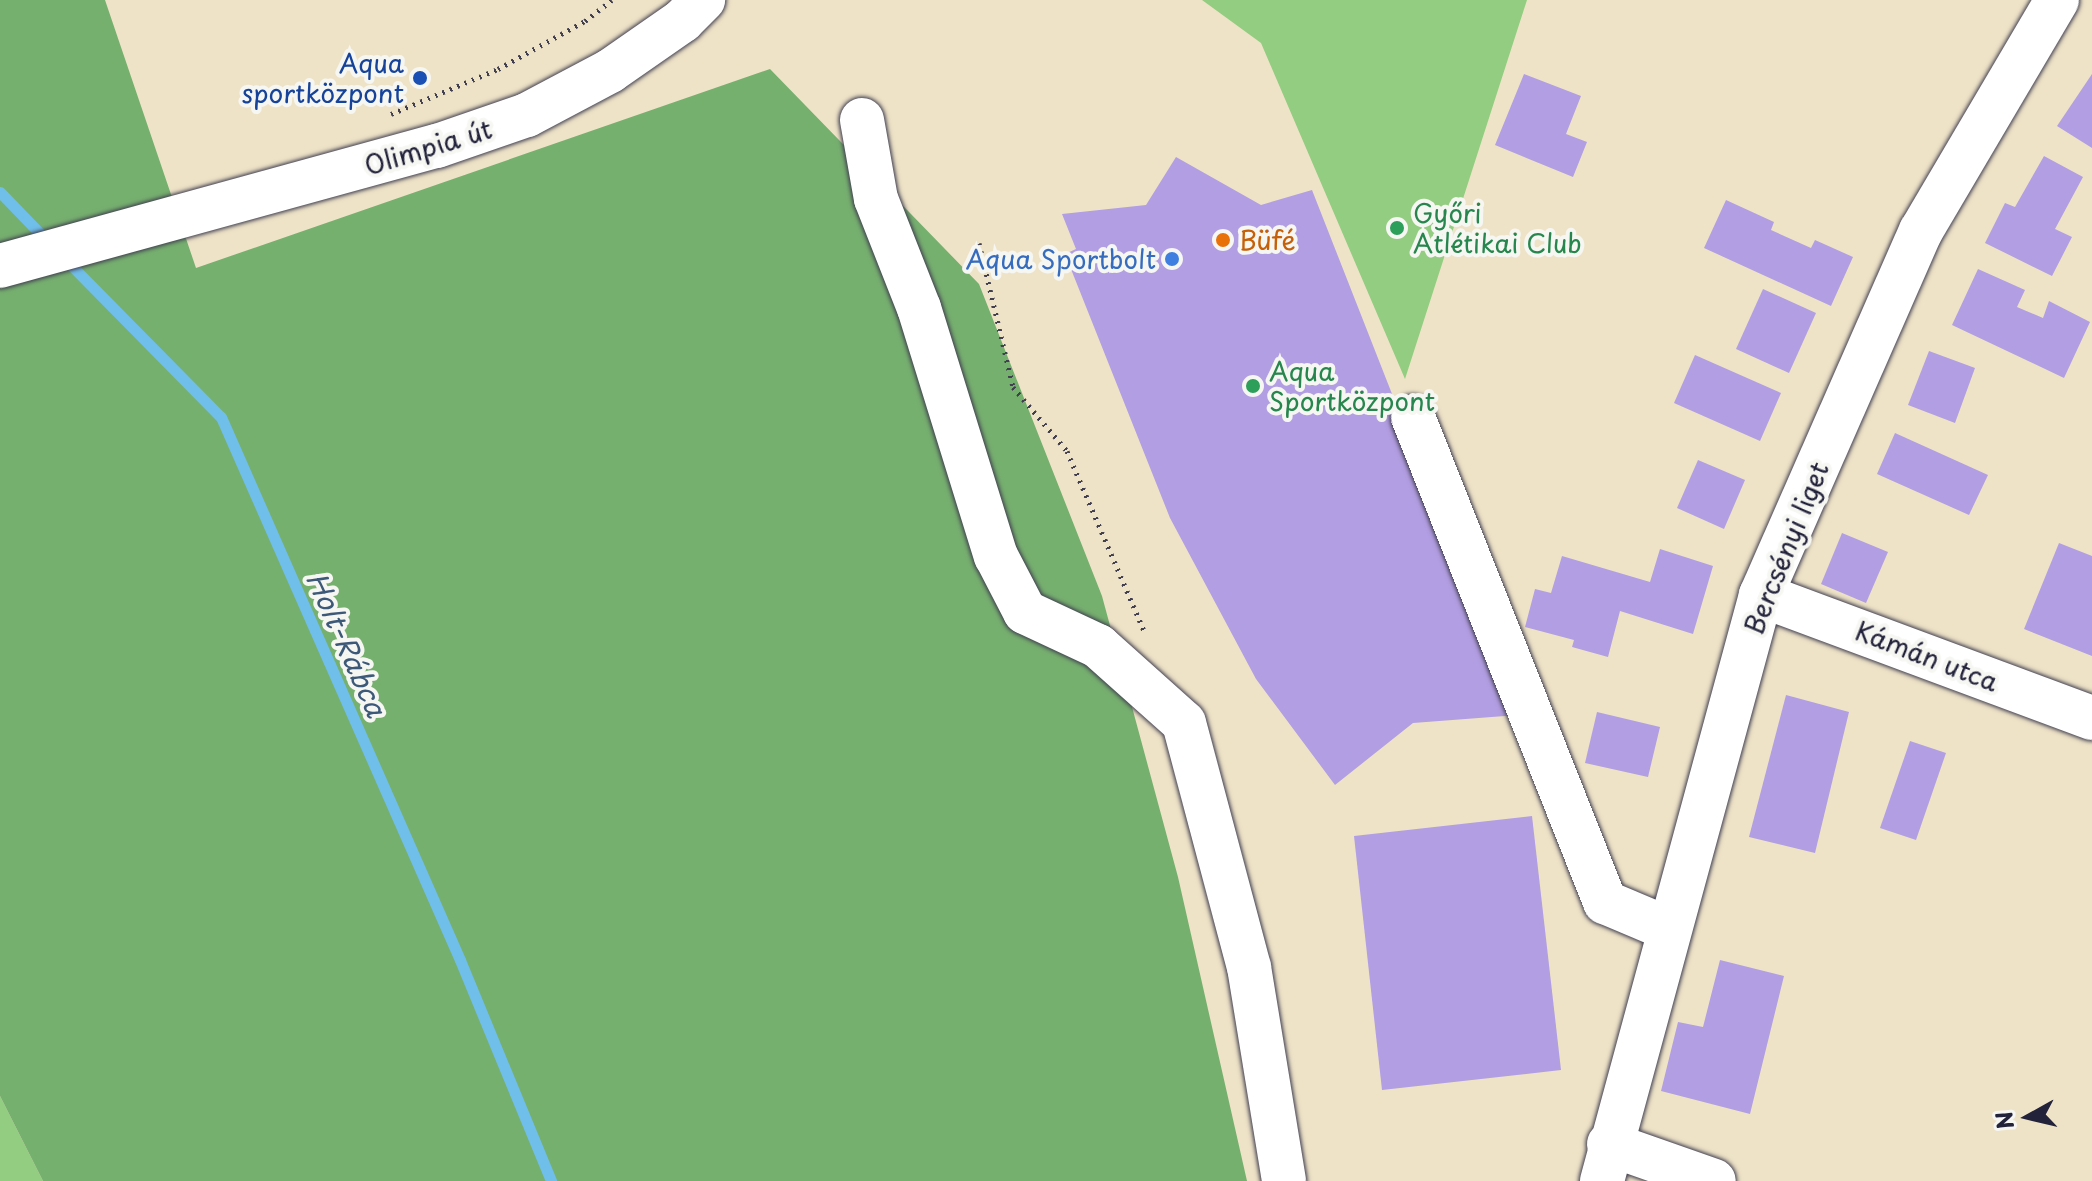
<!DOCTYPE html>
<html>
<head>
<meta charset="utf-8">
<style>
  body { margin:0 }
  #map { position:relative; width:2092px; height:1181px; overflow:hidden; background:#eee3c7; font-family:"Playpen Sans",sans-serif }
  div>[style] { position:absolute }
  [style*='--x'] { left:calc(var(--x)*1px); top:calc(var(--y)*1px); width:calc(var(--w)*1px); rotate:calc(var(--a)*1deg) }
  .green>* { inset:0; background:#93cd81 }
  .forest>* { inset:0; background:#76b06f }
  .stream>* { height:11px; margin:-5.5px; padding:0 5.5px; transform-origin:5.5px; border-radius:5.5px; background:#70beea }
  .building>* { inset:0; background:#b29ee2 }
  .path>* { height:5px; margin-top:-2.5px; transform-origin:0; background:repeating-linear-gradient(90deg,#413f50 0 2px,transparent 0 8px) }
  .roads { filter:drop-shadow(0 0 2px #413f50) drop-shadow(0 0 2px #413f50) }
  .minor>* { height:44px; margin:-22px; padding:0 22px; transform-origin:22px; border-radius:22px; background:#fff }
  .dots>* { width:22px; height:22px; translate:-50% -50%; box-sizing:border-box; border:4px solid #f6f6f2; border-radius:50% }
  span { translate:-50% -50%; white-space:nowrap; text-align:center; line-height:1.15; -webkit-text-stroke:8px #f6f6f2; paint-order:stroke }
  .transit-label { font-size:26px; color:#164399 }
  .right { translate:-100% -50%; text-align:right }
  .street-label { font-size:26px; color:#22223b }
  .leisure-label { font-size:26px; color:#27864d }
  .left { translate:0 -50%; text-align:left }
  .food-label { font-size:26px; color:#c56008 }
  .shop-label { font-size:26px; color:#366cbe }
  .water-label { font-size:28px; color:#3d5978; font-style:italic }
  .north { position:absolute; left:1988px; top:1077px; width:80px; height:80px; -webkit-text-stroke:6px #f6f6f2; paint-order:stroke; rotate:262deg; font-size:22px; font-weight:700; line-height:32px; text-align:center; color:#22223b }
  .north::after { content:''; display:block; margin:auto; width:28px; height:36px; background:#22223b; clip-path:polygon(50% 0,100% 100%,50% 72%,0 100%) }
</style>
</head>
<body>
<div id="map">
  <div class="green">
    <div style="clip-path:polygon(1202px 0,1527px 0,1405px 379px,1261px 43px)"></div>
    <div style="clip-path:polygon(0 1096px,43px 1181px,0 1181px)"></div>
  </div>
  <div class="forest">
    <div style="clip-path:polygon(0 0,105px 0,196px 268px,770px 69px,979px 284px,1102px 596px,1178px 877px,1247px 1181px,43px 1181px,0 1096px)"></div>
  </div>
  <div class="stream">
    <div style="--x:0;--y:192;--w:71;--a:46.1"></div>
    <div style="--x:64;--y:258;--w:223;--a:45.4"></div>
    <div style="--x:221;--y:417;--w:593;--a:66.24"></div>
    <div style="--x:460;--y:960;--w:239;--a:67.6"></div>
  </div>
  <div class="building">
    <div style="clip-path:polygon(1524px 74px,1581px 96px,1566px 134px,1587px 142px,1573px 177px,1495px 145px)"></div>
    <div style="clip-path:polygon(2092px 74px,2092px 148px,2057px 126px)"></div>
    <div style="clip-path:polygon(2044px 156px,2083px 177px,2055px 229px,2072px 237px,2052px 276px,1985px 243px,2005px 203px,2015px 207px)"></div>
    <div style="clip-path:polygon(1176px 157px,1261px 205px,1312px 190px,1518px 715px,1413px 723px,1335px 785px,1256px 679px,1170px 518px,1065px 254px,1076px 249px,1062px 214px,1146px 205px)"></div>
    <div style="clip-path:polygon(1726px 200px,1774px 222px,1771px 230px,1811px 248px,1815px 240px,1853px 257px,1831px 306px,1704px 248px)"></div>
    <div style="clip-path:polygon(1978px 269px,2025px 290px,2017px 307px,2043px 318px,2049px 301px,2090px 322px,2064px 378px,1952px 325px)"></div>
    <div style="clip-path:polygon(1763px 289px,1816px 313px,1789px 373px,1736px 349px)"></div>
    <div style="clip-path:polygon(1929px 351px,1975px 368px,1955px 423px,1908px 405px)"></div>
    <div style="clip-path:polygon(1695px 355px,1781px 393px,1760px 441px,1674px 403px)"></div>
    <div style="clip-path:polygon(1895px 433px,1988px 475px,1969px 515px,1877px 474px)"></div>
    <div style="clip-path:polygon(1698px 460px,1745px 480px,1724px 529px,1677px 508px)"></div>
    <div style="clip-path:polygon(1842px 533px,1888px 552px,1866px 603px,1821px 584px)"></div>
    <div style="clip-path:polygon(2059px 543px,2092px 556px,2092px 656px,2024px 629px)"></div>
    <div style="clip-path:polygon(1660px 549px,1713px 566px,1693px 634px,1620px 611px,1608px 657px,1572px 647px,1574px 640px,1525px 627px,1535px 589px,1551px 593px,1562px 556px,1650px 582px)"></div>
    <div style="clip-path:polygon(1786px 695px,1849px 712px,1815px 853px,1749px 837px)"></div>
    <div style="clip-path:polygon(1597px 712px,1660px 727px,1648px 777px,1585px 763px)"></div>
    <div style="clip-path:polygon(1910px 741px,1946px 753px,1916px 840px,1880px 828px)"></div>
    <div style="clip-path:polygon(1532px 816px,1561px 1070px,1382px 1090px,1354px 836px)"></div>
    <div style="clip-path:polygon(1720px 960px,1784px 976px,1750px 1114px,1661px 1091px,1678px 1022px,1703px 1027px)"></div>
  </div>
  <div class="path">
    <div style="--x:391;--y:114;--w:116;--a:-22.8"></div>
    <div style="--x:498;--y:69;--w:99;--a:-28.9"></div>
    <div style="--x:585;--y:21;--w:34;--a:-38"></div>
    <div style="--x:979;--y:243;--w:148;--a:76.7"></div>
    <div style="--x:1013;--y:387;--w:84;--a:49.8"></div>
    <div style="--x:1067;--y:451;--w:196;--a:66.8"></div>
  </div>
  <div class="roads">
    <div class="minor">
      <div style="--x:862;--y:120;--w:80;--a:80"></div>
      <div style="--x:876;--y:199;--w:117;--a:68.5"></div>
      <div style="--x:919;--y:308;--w:260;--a:72.8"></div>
      <div style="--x:996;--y:556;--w:63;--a:62.6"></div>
      <div style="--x:1025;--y:612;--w:81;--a:25"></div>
      <div style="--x:1098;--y:646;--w:115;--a:41.8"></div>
      <div style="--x:1184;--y:723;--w:253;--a:75.1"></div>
      <div style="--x:1249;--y:967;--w:217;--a:80.7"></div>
      <div style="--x:0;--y:266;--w:453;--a:-15.4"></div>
      <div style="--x:437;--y:146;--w:95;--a:-19"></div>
      <div style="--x:527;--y:115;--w:94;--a:-27.9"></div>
      <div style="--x:610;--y:71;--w:88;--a:-34.8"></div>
      <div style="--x:682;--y:21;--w:30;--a:-45"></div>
      <div style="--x:1413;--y:417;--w:522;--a:68.4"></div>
      <div style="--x:1605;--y:902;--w:69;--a:22.9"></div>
      <div style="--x:1761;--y:595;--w:353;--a:20.4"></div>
      <div style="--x:1609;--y:1144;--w:111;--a:19.4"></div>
      <div style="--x:1602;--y:1181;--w:607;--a:-74.82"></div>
      <div style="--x:1761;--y:595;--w:398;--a:-66.3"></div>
      <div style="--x:1921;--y:231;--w:268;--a:-59.5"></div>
    </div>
  </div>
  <div class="dots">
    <div style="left:420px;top:78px;background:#1a4fb4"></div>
    <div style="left:1397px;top:228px;background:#2e9e5b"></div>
    <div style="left:1223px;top:240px;background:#e8710a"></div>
    <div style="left:1172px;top:259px;background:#3f7fe0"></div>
    <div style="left:1253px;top:386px;background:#2e9e5b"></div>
  </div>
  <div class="transit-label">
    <span class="right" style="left:404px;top:78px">Aqua<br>sportközpont</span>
  </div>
  <div class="street-label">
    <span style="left:428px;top:147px;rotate:-17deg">Olimpia út</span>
    <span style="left:1786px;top:548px;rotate:-68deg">Bercsényi liget</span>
    <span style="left:1927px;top:656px;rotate:21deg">Kámán utca</span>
  </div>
  <div class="leisure-label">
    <span class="left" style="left:1413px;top:228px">Győri<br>Atlétikai Club</span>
    <span class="left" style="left:1269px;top:386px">Aqua<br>Sportközpont</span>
  </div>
  <div class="food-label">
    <span class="left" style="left:1239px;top:240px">Büfé</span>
  </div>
  <div class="shop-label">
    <span class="right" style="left:1156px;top:259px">Aqua Sportbolt</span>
  </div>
  <div class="water-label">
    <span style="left:347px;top:644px;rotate:66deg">Holt-Rábca</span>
  </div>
  <div class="north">N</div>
</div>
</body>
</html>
